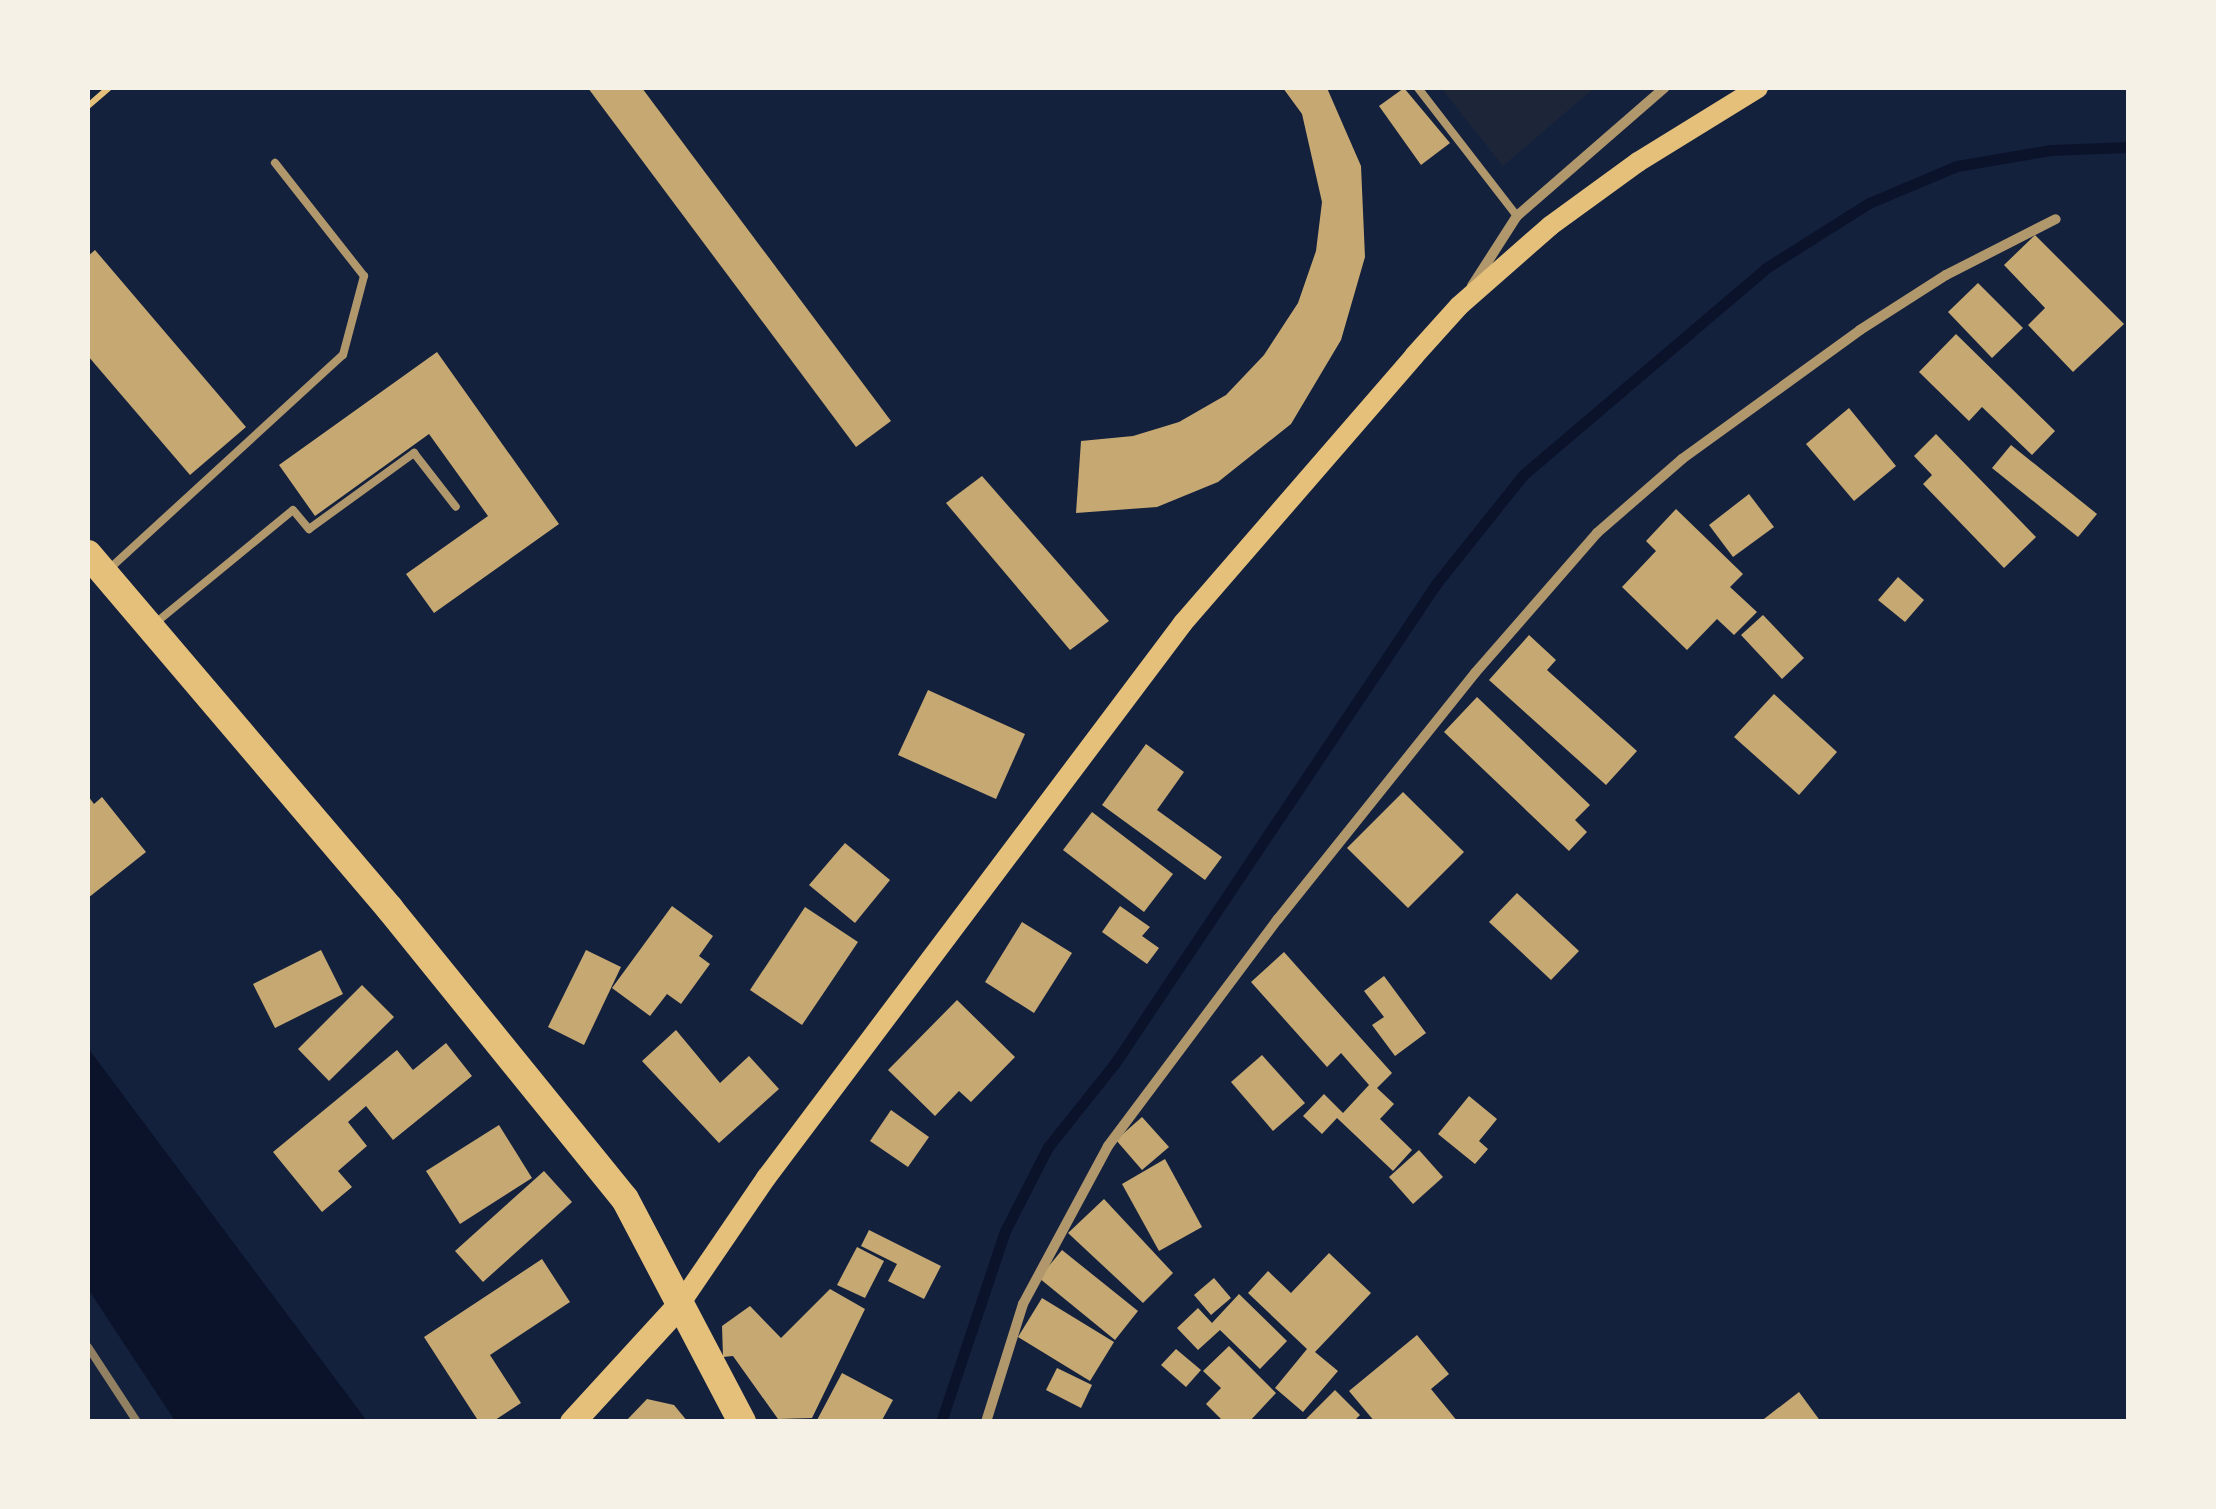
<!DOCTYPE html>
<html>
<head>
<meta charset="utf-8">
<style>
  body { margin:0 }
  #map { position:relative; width:2216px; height:1509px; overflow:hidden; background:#14213d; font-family:Cabin,sans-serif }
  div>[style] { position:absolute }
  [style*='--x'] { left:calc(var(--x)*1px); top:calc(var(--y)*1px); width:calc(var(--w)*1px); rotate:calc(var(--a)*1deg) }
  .green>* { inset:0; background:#1d2539 }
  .water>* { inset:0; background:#0b132b }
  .stream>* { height:11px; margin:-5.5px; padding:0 5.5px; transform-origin:5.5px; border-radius:5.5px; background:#0b132b }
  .building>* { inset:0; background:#c6a872 }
  .path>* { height:6px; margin:-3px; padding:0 3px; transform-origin:3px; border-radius:3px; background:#e5c07b }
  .service>* { height:8px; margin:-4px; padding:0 4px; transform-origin:4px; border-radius:4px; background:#b1986c }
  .minor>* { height:10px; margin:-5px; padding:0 5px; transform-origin:5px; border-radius:5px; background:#b1986c }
  .secondary>* { height:20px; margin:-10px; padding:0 10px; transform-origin:10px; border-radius:10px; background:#e5c07b }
  .primary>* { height:25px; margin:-12.5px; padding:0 12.5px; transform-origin:12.5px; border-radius:12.5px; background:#e5c07b }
  .trunk>* { height:28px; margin:-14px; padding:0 14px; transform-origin:14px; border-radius:14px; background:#e5c07b }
  .rail>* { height:8px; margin:-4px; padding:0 4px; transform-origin:4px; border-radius:4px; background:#918062 }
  span { translate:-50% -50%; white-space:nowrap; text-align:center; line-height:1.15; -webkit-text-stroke:9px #f6f1e7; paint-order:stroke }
  .frame { position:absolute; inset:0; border:90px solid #f6f1e7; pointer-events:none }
</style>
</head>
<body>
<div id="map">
  <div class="green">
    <div style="clip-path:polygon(1441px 88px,1594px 88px,1503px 166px)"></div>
  </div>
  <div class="water">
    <div style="clip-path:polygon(88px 1048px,367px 1421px,175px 1421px,88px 1289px)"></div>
  </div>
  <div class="stream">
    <div style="--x:941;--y:1422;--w:201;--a:-71.5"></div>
    <div style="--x:1005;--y:1231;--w:94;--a:-62.9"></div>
    <div style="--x:1048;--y:1147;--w:107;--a:-51.4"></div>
    <div style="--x:1115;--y:1063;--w:577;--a:-56.17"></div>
    <div style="--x:1436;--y:584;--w:139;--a:-51.4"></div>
    <div style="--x:1523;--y:475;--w:319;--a:-40.4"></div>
    <div style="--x:1766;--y:268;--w:122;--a:-32.3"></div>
    <div style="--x:1869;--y:203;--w:95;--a:-22.8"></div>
    <div style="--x:1957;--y:166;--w:95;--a:-9.7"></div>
    <div style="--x:2051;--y:150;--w:77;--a:-2.2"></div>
  </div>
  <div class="building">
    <div style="clip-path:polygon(588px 88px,642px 88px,891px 421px,856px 447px)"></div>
    <div style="clip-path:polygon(1283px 88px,1327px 88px,1361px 166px,1365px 257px,1341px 340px,1291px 424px,1218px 482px,1157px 507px,1076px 513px,1081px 441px,1133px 436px,1179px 422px,1226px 395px,1264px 355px,1298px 303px,1316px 251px,1322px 202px,1302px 114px)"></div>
    <div style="clip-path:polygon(1404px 88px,1450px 143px,1421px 165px,1379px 106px)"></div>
    <div style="clip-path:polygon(2035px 235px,2124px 324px,2073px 372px,2028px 325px,2045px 308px,2004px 265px)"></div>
    <div style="clip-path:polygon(95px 250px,246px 427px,190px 475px,88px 356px,88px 256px)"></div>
    <div style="clip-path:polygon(1978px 283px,2023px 328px,1992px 358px,1948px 312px)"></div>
    <div style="clip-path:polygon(1956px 334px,2055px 431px,2032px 455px,1982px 407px,1969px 421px,1919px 372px)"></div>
    <div style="clip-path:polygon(437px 352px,559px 524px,434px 613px,406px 574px,488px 516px,429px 434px,315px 516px,279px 465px)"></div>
    <div style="clip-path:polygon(1849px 408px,1896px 466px,1854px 501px,1806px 444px)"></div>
    <div style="clip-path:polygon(1936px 434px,2036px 537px,2004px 568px,1923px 484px,1932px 475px,1914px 456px)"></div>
    <div style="clip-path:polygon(2011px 445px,2097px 514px,2078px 537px,1992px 468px)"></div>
    <div style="clip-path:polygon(982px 476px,1109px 621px,1070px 650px,946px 503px)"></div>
    <div style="clip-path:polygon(1749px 494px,1774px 527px,1733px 557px,1709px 525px)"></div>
    <div style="clip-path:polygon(1676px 509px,1743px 574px,1730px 587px,1757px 612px,1734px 635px,1717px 619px,1687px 650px,1622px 587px,1656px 551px,1646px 541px)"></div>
    <div style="clip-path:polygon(1898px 577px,1924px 600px,1905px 622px,1878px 600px)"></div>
    <div style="clip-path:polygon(1763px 615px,1804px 658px,1782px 679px,1741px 635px)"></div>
    <div style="clip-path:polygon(1529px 635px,1556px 660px,1547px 670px,1637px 751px,1606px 785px,1489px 680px)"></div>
    <div style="clip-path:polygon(928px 690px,1025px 734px,996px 799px,898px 755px)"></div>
    <div style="clip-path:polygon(1774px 694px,1837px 752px,1799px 795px,1734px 737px)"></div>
    <div style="clip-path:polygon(1477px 697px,1590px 805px,1575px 820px,1587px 832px,1569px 851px,1444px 732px)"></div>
    <div style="clip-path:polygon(1146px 744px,1184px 772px,1157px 810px,1222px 857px,1205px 880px,1102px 805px)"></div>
    <div style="clip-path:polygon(1403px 792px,1464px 852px,1408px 908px,1347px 848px)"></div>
    <div style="clip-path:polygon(88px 796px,94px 804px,102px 797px,146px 852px,88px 898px)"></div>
    <div style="clip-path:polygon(1092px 812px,1173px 874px,1144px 912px,1063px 850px)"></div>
    <div style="clip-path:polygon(845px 843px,890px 880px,855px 923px,809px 885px)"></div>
    <div style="clip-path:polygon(1517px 893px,1579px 951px,1551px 980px,1489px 922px)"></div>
    <div style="clip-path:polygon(672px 906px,713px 936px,699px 956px,710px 964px,681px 1004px,667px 994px,650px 1016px,612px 988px)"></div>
    <div style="clip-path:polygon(1120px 906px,1150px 927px,1142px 936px,1159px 948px,1147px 964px,1102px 932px)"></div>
    <div style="clip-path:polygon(805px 907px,858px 942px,802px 1025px,750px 990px)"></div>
    <div style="clip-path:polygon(1022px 922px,1072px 953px,1034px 1013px,985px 982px)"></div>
    <div style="clip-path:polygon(321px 950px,343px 994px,275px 1028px,253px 984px)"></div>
    <div style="clip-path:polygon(586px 950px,621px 967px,584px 1045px,548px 1027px)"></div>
    <div style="clip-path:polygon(1284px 952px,1392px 1073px,1377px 1088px,1394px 1104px,1380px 1119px,1412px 1150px,1393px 1171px,1337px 1118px,1322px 1134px,1303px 1116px,1324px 1094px,1343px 1113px,1369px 1085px,1341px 1053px,1327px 1067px,1251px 982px)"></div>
    <div style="clip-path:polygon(1384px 976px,1426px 1033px,1395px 1056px,1372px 1025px,1384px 1017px,1364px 991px)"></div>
    <div style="clip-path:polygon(362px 985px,394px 1017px,329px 1081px,298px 1049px)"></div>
    <div style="clip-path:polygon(957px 1000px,1015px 1057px,971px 1102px,959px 1091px,935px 1116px,888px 1070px)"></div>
    <div style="clip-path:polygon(676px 1030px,720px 1083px,749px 1056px,779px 1089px,719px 1143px,642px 1061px)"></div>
    <div style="clip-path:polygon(446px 1043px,472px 1076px,393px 1140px,366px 1106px,348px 1122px,367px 1146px,338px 1171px,352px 1187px,322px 1212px,273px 1152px,397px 1050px,413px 1070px)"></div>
    <div style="clip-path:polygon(1262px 1055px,1305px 1103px,1273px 1131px,1231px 1082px)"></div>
    <div style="clip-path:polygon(1469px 1096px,1497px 1119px,1479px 1141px,1488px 1149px,1475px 1164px,1438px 1134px)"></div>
    <div style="clip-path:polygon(891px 1110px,929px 1137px,908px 1167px,870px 1141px)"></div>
    <div style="clip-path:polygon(1142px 1117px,1169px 1147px,1142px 1170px,1116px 1140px)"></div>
    <div style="clip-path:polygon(499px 1125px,532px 1178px,460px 1224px,426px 1171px)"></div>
    <div style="clip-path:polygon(1419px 1150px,1443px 1177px,1413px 1204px,1389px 1177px)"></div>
    <div style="clip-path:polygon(1165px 1159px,1202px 1227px,1159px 1251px,1122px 1184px)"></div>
    <div style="clip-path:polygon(544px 1171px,572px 1202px,483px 1282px,455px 1251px)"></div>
    <div style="clip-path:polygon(1104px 1199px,1173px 1273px,1143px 1303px,1068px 1233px)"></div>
    <div style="clip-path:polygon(869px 1230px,941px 1266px,924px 1299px,888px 1281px,897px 1264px,861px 1246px)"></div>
    <div style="clip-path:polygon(857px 1247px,884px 1261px,865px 1298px,837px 1285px)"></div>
    <div style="clip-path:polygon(1062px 1250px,1138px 1311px,1115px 1340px,1039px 1278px)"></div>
    <div style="clip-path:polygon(1329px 1253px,1371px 1293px,1315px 1352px,1338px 1371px,1303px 1412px,1275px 1388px,1307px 1349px,1248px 1293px,1268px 1271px,1291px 1293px)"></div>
    <div style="clip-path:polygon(542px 1259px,570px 1302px,490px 1355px,521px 1403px,492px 1422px,479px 1422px,424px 1337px)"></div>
    <div style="clip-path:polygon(1214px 1278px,1231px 1298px,1211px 1315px,1194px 1295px)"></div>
    <div style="clip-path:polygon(830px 1289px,865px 1309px,812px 1418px,778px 1419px,733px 1356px,723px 1357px,722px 1326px,750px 1306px,781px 1338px)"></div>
    <div style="clip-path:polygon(1239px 1294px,1287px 1341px,1260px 1369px,1220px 1330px,1198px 1350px,1177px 1328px,1198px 1308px,1212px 1323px)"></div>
    <div style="clip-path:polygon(1042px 1298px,1114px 1342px,1090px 1381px,1018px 1337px)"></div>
    <div style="clip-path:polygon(1417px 1335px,1449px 1374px,1431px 1389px,1458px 1422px,1375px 1422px,1349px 1391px)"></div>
    <div style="clip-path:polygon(1229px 1346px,1276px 1393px,1249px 1422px,1224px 1422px,1206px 1404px,1221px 1388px,1203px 1371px)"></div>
    <div style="clip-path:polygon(1176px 1349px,1201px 1370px,1186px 1387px,1161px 1365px)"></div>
    <div style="clip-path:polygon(1057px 1368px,1092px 1385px,1081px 1408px,1046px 1390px)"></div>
    <div style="clip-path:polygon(842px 1373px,893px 1400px,881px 1422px,816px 1422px)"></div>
    <div style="clip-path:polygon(1335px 1390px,1360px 1415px,1353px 1422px,1303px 1422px)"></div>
    <div style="clip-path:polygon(1799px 1392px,1821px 1422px,1760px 1422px)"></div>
    <div style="clip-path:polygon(647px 1399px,674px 1405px,688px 1422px,625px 1422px)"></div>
  </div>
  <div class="path">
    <div style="--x:88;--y:106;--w:28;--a:-41"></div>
  </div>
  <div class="service">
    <div style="--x:1418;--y:88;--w:162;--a:52.3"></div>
    <div style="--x:107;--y:571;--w:320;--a:-42.5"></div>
    <div style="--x:343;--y:355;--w:82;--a:-75.1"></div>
    <div style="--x:364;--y:276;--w:144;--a:-128.2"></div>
    <div style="--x:153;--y:625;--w:181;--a:-39.4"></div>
    <div style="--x:293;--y:510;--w:25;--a:50"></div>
    <div style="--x:309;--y:529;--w:130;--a:-35.9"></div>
    <div style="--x:414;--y:453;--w:68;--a:52.1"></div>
  </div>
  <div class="minor">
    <div style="--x:1472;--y:286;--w:83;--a:-57.3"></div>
    <div style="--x:1517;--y:216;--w:195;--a:-41"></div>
    <div style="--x:986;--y:1422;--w:124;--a:-72.6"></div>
    <div style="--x:1023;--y:1304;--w:179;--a:-61.7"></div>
    <div style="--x:1108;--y:1146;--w:284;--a:-53.2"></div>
    <div style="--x:1278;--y:919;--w:315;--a:-51.3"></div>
    <div style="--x:1475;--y:673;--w:186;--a:-48.9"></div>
    <div style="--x:1597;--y:533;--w:113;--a:-41"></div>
    <div style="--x:1682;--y:459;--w:220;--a:-35.9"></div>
    <div style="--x:1860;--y:330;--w:102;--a:-32.6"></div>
    <div style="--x:1946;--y:275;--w:123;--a:-27"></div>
  </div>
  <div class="secondary">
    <div style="--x:680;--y:1304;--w:153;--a:-55.7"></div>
    <div style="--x:766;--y:1178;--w:694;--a:-53.08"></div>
    <div style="--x:1183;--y:623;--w:353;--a:-49.1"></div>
    <div style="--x:1414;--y:356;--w:67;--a:-48"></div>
    <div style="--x:1459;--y:306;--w:121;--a:-41.3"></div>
    <div style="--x:1550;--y:226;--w:109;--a:-36"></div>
    <div style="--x:1638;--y:162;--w:141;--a:-31.7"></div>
  </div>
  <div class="primary">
    <div style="--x:572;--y:1422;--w:160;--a:-47.5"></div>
  </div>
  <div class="trunk">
    <div style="--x:88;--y:554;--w:466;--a:49.6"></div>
    <div style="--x:390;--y:909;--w:373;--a:51"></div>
    <div style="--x:625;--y:1199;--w:252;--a:62.3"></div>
  </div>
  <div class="rail">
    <div style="--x:88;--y:1347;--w:90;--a:56.8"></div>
  </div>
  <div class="frame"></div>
</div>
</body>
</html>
